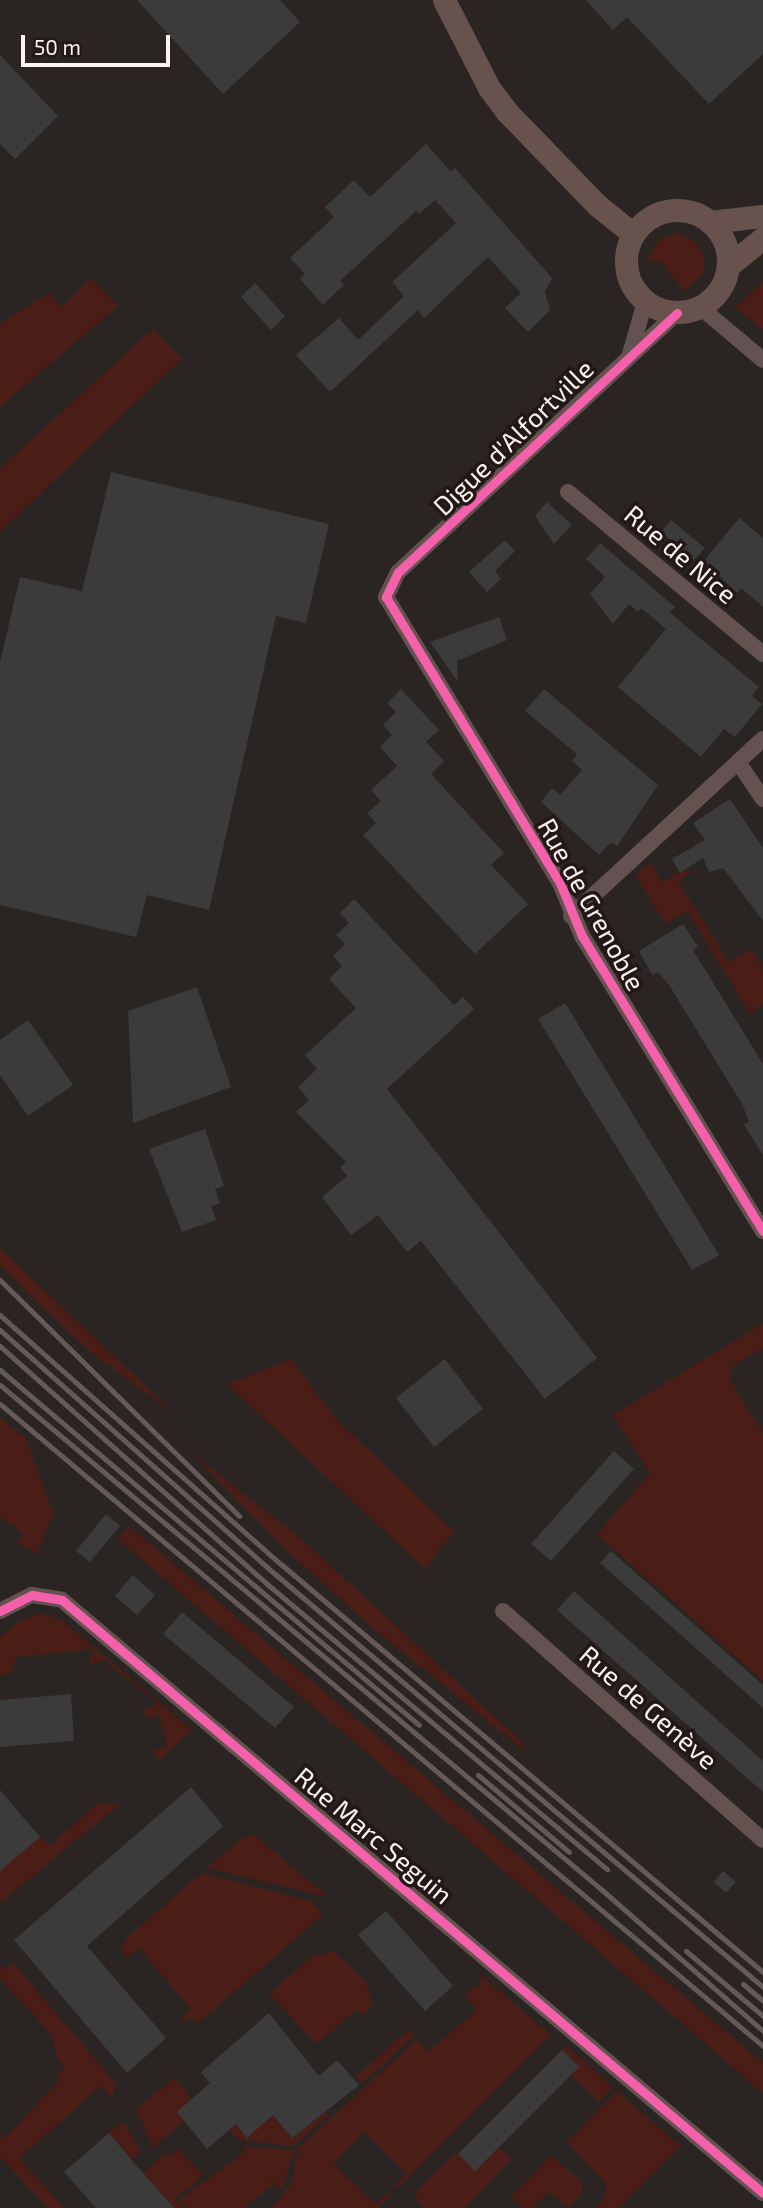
<!DOCTYPE html>
<html>
<head>
<meta charset="utf-8">
<style>
  body { margin:0 }
  #map { position:relative; width:763px; height:2208px; overflow:hidden; background:#2a2422; font-family:"Exo 2",sans-serif }
  div>[style] { position:absolute }
  [style*='--x'] { left:calc(var(--x)*1px); top:calc(var(--y)*1px); width:calc(var(--w)*1px); rotate:calc(var(--a)*1deg) }
  .green>* { inset:0; background:#4a1e16 }
  .building>* { inset:0; background:#3b3b3b }
  .street>* { height:16px; margin:-8px; padding:0 8px; transform-origin:8px; border-radius:8px; background:#645250 }
  .secondary>* { height:23px; margin:-11.5px; padding:0 11.5px; transform-origin:11.5px; border-radius:11.5px; background:#68524d }
  .secondary>.ring { margin:-11.5px; padding:0; box-sizing:content-box; background:none; border:23px solid #68524d; border-radius:50% }
  .rail>* { height:5px; margin:-2.5px; padding:0 2.5px; transform-origin:2.5px; border-radius:2.5px; background:#655a58 }
  .cycleway>* { height:9px; margin:-4.5px; padding:0 4.5px; transform-origin:4.5px; border-radius:4.5px; background:#f560ab }
  span { translate:-50% -50%; white-space:nowrap; text-align:center; line-height:1.15; -webkit-text-stroke:7px #241816; paint-order:stroke }
  .street-label { font-size:26px; color:#fbf3f1 }
  .scale { position:absolute; left:21px; top:35px; width:149px; height:32px; box-sizing:border-box; border:4px solid #fbf3f1; border-top:0; padding-left:9px; font-size:21px; line-height:24px; white-space:nowrap; color:#fbf3f1; -webkit-text-stroke:5px #241816; paint-order:stroke }
</style>
</head>
<body>
<div id="map">
  <div class="green">
    <div style="clip-path:polygon(676px 233px,694px 240px,704px 255px,704px 273px,684px 292px,661px 261px,646px 262px,659px 239px)"></div>
    <div style="clip-path:polygon(91px 278px,118px 306px,0 407px,0 323px,50px 293px,62px 307px)"></div>
    <div style="clip-path:polygon(763px 281px,763px 330px,735px 307px)"></div>
    <div style="clip-path:polygon(153px 329px,182px 359px,0 532px,0 468px)"></div>
    <div style="clip-path:polygon(650px 863px,662px 882px,687px 868px,692px 872px,678px 881px,729px 962px,751px 949px,763px 969px,763px 1005px,750px 1013px,687px 911px,665px 924px,636px 875px)"></div>
    <div style="clip-path:polygon(0 1248px,177px 1416px,89px 1351px,0 1266px)"></div>
    <div style="clip-path:polygon(763px 1323px,763px 1348px,733px 1365px,729px 1378px,763px 1433px,763px 1681px,597px 1534px,650px 1473px,613px 1415px)"></div>
    <div style="clip-path:polygon(291px 1359px,336px 1419px,454px 1531px,425px 1569px,227px 1384px)"></div>
    <div style="clip-path:polygon(0 1418px,26px 1439px,53px 1513px,37px 1554px,18px 1543px,23px 1533px,0 1517px)"></div>
    <div style="clip-path:polygon(189px 1451px,302px 1539px,522px 1742px,526px 1752px,373px 1628px,285px 1549px)"></div>
    <div style="clip-path:polygon(129px 1526px,763px 2063px,763px 2093px,118px 1539px)"></div>
    <div style="clip-path:polygon(42px 1613px,64px 1622px,192px 1730px,159px 1760px,153px 1750px,168px 1747px,159px 1716px,147px 1717px,142px 1711px,158px 1704px,104px 1660px,88px 1665px,93px 1649px,17px 1657px,11px 1673px,0 1675px,0 1638px,18px 1622px)"></div>
    <div style="clip-path:polygon(99px 1803px,121px 1803px,0 1903px,0 1865px,3px 1868px,40px 1837px,50px 1845px)"></div>
    <div style="clip-path:polygon(254px 1835px,324px 1893px,325px 1896px,207px 1868px,242px 1838px)"></div>
    <div style="clip-path:polygon(202px 1873px,311px 1901px,323px 1915px,198px 2023px,191px 2018px,185px 2023px,180px 2019px,191px 2009px,139px 1948px,127px 1958px,122px 1948px,126px 1938px)"></div>
    <div style="clip-path:polygon(333px 1951px,366px 1982px,372px 2004px,363px 2016px,357px 2010px,317px 2044px,269px 1994px,311px 1957px)"></div>
    <div style="clip-path:polygon(13px 1963px,117px 2084px,112px 2098px,101px 2086px,19px 2158px,65px 2208px,48px 2208px,0 2157px,0 2135px,4px 2138px,60px 2080px,57px 2075px,65px 2067px,57px 2058px,52px 2035px,0 1979px,0 1965px,4px 1970px)"></div>
    <div style="clip-path:polygon(481px 1975px,551px 2035px,397px 2189px,394px 2186px,406px 2173px,364px 2131px,333px 2163px,376px 2204px,388px 2192px,391px 2195px,378px 2208px,270px 2208px,291px 2186px,298px 2148px,417px 2040px,428px 2051px,477px 2010px,464px 1995px,479px 1984px)"></div>
    <div style="clip-path:polygon(408px 2030px,414px 2036px,362px 2084px,356px 2076px)"></div>
    <div style="clip-path:polygon(565px 2044px,613px 2087px,599px 2102px,571px 2075px,579px 2067px,562px 2050px)"></div>
    <div style="clip-path:polygon(175px 2078px,192px 2099px,185px 2120px,153px 2148px,136px 2109px)"></div>
    <div style="clip-path:polygon(617px 2091px,681px 2146px,619px 2208px,595px 2208px,605px 2197px,606px 2184px,567px 2142px)"></div>
    <div style="clip-path:polygon(324px 2111px,328px 2116px,293px 2146px,239px 2140px,229px 2130px,236px 2124px,247px 2137px,273px 2115px,292px 2138px)"></div>
    <div style="clip-path:polygon(119px 2124px,126px 2125px,141px 2152px,132px 2160px,109px 2133px)"></div>
    <div style="clip-path:polygon(242px 2146px,294px 2150px,282px 2191px,268px 2176px,274px 2184px,243px 2208px,187px 2208px,180px 2199px,246px 2151px)"></div>
    <div style="clip-path:polygon(499px 2147px,512px 2159px,464px 2208px,423px 2208px,417px 2202px,416px 2192px,456px 2153px,475px 2170px)"></div>
    <div style="clip-path:polygon(179px 2149px,203px 2175px,176px 2198px,184px 2208px,174px 2208px,143px 2173px,166px 2153px,169px 2156px)"></div>
    <div style="clip-path:polygon(551px 2155px,580px 2180px,583px 2191px,569px 2208px,549px 2192px,533px 2208px,523px 2208px,511px 2197px)"></div>
  </div>
  <div class="building">
    <div style="clip-path:polygon(137px 0,280px 0,300px 22px,223px 94px)"></div>
    <div style="clip-path:polygon(586px 0,763px 0,763px 54px,709px 104px,627px 17px,613px 30px)"></div>
    <div style="clip-path:polygon(0 55px,58px 116px,15px 159px,0 144px)"></div>
    <div style="clip-path:polygon(426px 144px,451px 172px,455px 168px,552px 278px,545px 292px,550px 310px,528px 332px,505px 308px,521px 293px,488px 257px,424px 318px,418px 310px,330px 392px,296px 355px,339px 318px,358px 340px,404px 296px,392px 282px,456px 223px,435px 200px,419px 214px,416px 211px,340px 281px,344px 285px,323px 305px,300px 279px,305px 274px,290px 258px,334px 217px,325px 207px,354px 180px,370px 197px)"></div>
    <div style="clip-path:polygon(255px 283px,285px 316px,271px 330px,241px 297px)"></div>
    <div style="clip-path:polygon(111px 472px,329px 524px,306px 623px,276px 616px,209px 910px,147px 895px,136px 937px,0 905px,0 662px,20px 577px,82px 591px)"></div>
    <div style="clip-path:polygon(547px 502px,572px 525px,554px 544px,535px 516px)"></div>
    <div style="clip-path:polygon(739px 518px,763px 538px,763px 607px,741px 588px,737px 593px,704px 561px)"></div>
    <div style="clip-path:polygon(671px 520px,705px 548px,694px 560px,661px 532px)"></div>
    <div style="clip-path:polygon(505px 540px,515px 551px,495px 571px,501px 579px,487px 592px,469px 572px)"></div>
    <div style="clip-path:polygon(600px 543px,675px 607px,670px 613px,759px 687px,752px 696px,762px 704px,735px 737px,724px 729px,701px 757px,618px 687px,666px 629px,641px 608px,638px 612px,629px 604px,613px 624px,590px 594px,605px 577px,586px 559px)"></div>
    <div style="clip-path:polygon(499px 617px,507px 640px,457px 661px,458px 682px,430px 642px)"></div>
    <div style="clip-path:polygon(401px 689px,439px 730px,426px 742px,444px 761px,431px 774px,504px 853px,491px 865px,528px 904px,475px 954px,363px 835px,376px 823px,367px 813px,381px 801px,371px 790px,397px 766px,380px 747px,392px 735px,383px 725px,396px 712px,387px 703px)"></div>
    <div style="clip-path:polygon(544px 689px,658px 785px,617px 846px,611px 842px,599px 855px,541px 802px,552px 788px,560px 795px,582px 770px,572px 761px,577px 754px,525px 711px)"></div>
    <div style="clip-path:polygon(730px 799px,763px 848px,763px 921px,723px 868px,709px 872px,703px 858px,680px 873px,672px 859px,705px 840px,693px 823px)"></div>
    <div style="clip-path:polygon(354px 899px,454px 1005px,463px 997px,474px 1009px,387px 1089px,597px 1358px,545px 1399px,421px 1241px,407px 1252px,378px 1215px,351px 1235px,322px 1197px,347px 1176px,340px 1167px,346px 1162px,296px 1112px,309px 1100px,298px 1087px,317px 1069px,305px 1055px,356px 1008px,329px 979px,342px 966px,333px 956px,345px 944px,336px 935px,349px 923px,340px 913px)"></div>
    <div style="clip-path:polygon(683px 924px,698px 947px,693px 950px,763px 1064px,763px 1155px,744px 1125px,749px 1121px,742px 1104px,669px 985px,658px 972px,652px 975px,639px 951px)"></div>
    <div style="clip-path:polygon(197px 987px,231px 1087px,133px 1123px,128px 1011px)"></div>
    <div style="clip-path:polygon(565px 1003px,719px 1255px,692px 1270px,538px 1019px)"></div>
    <div style="clip-path:polygon(28px 1020px,73px 1085px,28px 1116px,0 1075px,0 1040px)"></div>
    <div style="clip-path:polygon(205px 1129px,224px 1186px,215px 1189px,220px 1203px,211px 1206px,216px 1220px,182px 1232px,149px 1149px)"></div>
    <div style="clip-path:polygon(445px 1359px,483px 1409px,434px 1447px,396px 1398px)"></div>
    <div style="clip-path:polygon(614px 1451px,634px 1469px,551px 1561px,531px 1544px)"></div>
    <div style="clip-path:polygon(106px 1514px,120px 1526px,90px 1562px,76px 1551px)"></div>
    <div style="clip-path:polygon(611px 1551px,763px 1685px,763px 1708px,600px 1563px)"></div>
    <div style="clip-path:polygon(133px 1575px,155px 1595px,137px 1615px,115px 1596px)"></div>
    <div style="clip-path:polygon(574px 1591px,763px 1761px,763px 1792px,557px 1610px)"></div>
    <div style="clip-path:polygon(182px 1612px,294px 1707px,275px 1728px,163px 1634px)"></div>
    <div style="clip-path:polygon(71px 1694px,74px 1741px,0 1747px,0 1700px)"></div>
    <div style="clip-path:polygon(191px 1787px,223px 1826px,87px 1946px,166px 2038px,127px 2073px,14px 1940px)"></div>
    <div style="clip-path:polygon(0 1790px,40px 1837px,0 1871px)"></div>
    <div style="clip-path:polygon(723px 1871px,736px 1882px,726px 1893px,714px 1882px)"></div>
    <div style="clip-path:polygon(386px 1911px,453px 1986px,425px 2011px,358px 1935px)"></div>
    <div style="clip-path:polygon(269px 2013px,319px 2076px,337px 2060px,359px 2085px,292px 2138px,273px 2115px,247px 2138px,236px 2124px,207px 2149px,177px 2112px,210px 2083px,201px 2072px)"></div>
    <div style="clip-path:polygon(562px 2050px,579px 2067px,475px 2171px,458px 2154px)"></div>
    <div style="clip-path:polygon(109px 2133px,135px 2164px,174px 2208px,96px 2208px,64px 2172px)"></div>
  </div>
  <div class="street">
    <div style="--x:700;--y:307;--w:82;--a:40.1"></div>
    <div style="--x:677;--y:313;--w:381;--a:137.1"></div>
    <div style="--x:398;--y:572;--w:28;--a:116"></div>
    <div style="--x:386;--y:597;--w:335;--a:58.7"></div>
    <div style="--x:560;--y:883;--w:57;--a:67.5"></div>
    <div style="--x:582;--y:936;--w:346;--a:58.5"></div>
    <div style="--x:630;--y:354;--w:54;--a:-73.9"></div>
    <div style="--x:568;--y:492;--w:254;--a:39.7"></div>
    <div style="--x:738;--y:762;--w:45;--a:56"></div>
    <div style="--x:571;--y:916;--w:261;--a:-42.7"></div>
    <div style="--x:0;--y:1611;--w:36;--a:-27"></div>
    <div style="--x:32;--y:1595;--w:30;--a:9"></div>
    <div style="--x:62;--y:1600;--w:918;--a:40.23"></div>
    <div style="--x:503;--y:1611;--w:346;--a:41.4"></div>
  </div>
  <div class="secondary">
    <div style="--x:444;--y:0;--w:99;--a:62.9"></div>
    <div style="--x:489;--y:88;--w:31;--a:53"></div>
    <div style="--x:508;--y:113;--w:128;--a:45.9"></div>
    <div style="--x:597;--y:205;--w:46;--a:38.9"></div>
    <div class="ring" style="left:626px;top:210px;width:79px;height:79px"></div>
    <div style="--x:710;--y:222;--w:53;--a:-6.5"></div>
    <div style="--x:728;--y:266;--w:45;--a:-38.7"></div>
  </div>
  <div class="rail">
    <div style="--x:0;--y:1280;--w:336;--a:44.6"></div>
    <div style="--x:0;--y:1315;--w:377;--a:41.6"></div>
    <div style="--x:282;--y:1565;--w:630;--a:40.24"></div>
    <div style="--x:0;--y:1330;--w:368;--a:41.6"></div>
    <div style="--x:275;--y:1574;--w:639;--a:40.24"></div>
    <div style="--x:0;--y:1346;--w:358;--a:41.7"></div>
    <div style="--x:267;--y:1584;--w:444;--a:40"></div>
    <div style="--x:0;--y:1370;--w:549;--a:40.27"></div>
    <div style="--x:0;--y:1385;--w:786;--a:39.99"></div>
    <div style="--x:602;--y:1890;--w:214;--a:41.2"></div>
    <div style="--x:0;--y:1404;--w:997;--a:40.08"></div>
    <div style="--x:478;--y:1775;--w:119;--a:40.2"></div>
    <div style="--x:686;--y:1951;--w:101;--a:40.2"></div>
    <div style="--x:743;--y:1984;--w:26;--a:40"></div>
  </div>
  <div class="cycleway">
    <div style="--x:677;--y:313;--w:381;--a:137.1"></div>
    <div style="--x:398;--y:572;--w:28;--a:116"></div>
    <div style="--x:386;--y:597;--w:335;--a:58.7"></div>
    <div style="--x:560;--y:883;--w:57;--a:67.5"></div>
    <div style="--x:582;--y:936;--w:346;--a:58.5"></div>
    <div style="--x:0;--y:1611;--w:36;--a:-27"></div>
    <div style="--x:32;--y:1595;--w:30;--a:9"></div>
    <div style="--x:62;--y:1600;--w:918;--a:40.23"></div>
  </div>
  <div class="street-label">
    <span style="left:513px;top:437px;rotate:-44deg">Digue d'Alfortville</span>
    <span style="left:681px;top:554px;rotate:40deg">Rue de Nice</span>
    <span style="left:592px;top:904px;rotate:61deg">Rue de Grenoble</span>
    <span style="left:649px;top:1707px;rotate:41deg">Rue de Genève</span>
    <span style="left:374px;top:1835px;rotate:40deg">Rue Marc Seguin</span>
  </div>
  <div class="scale">50 m</div>
</div>
</body>
</html>
